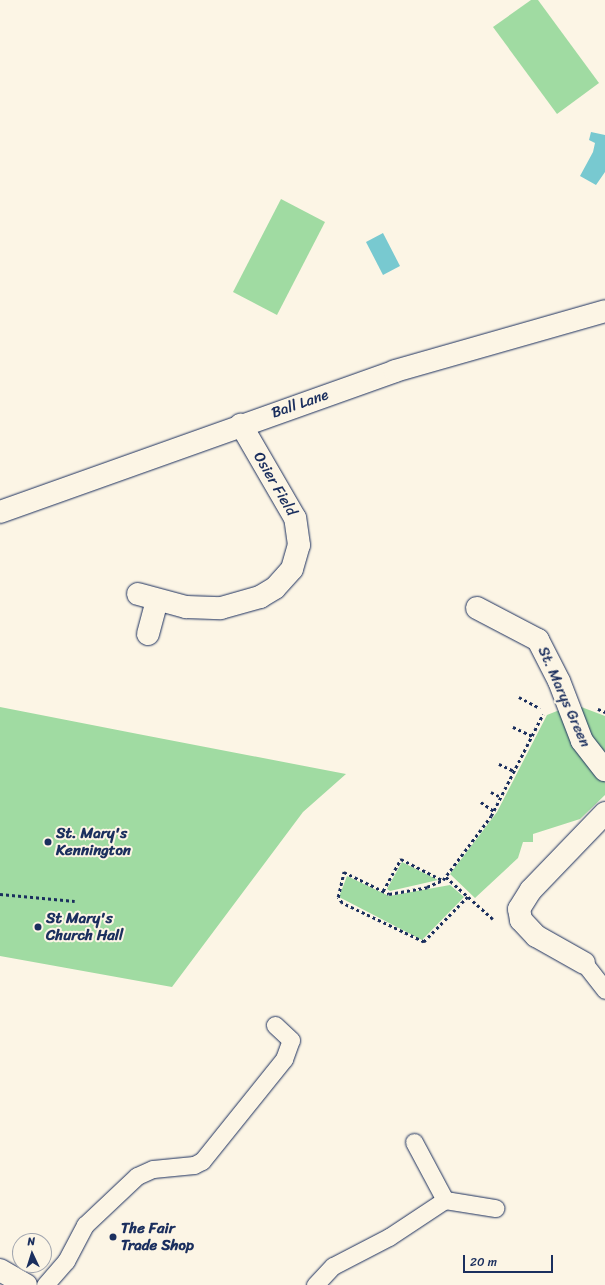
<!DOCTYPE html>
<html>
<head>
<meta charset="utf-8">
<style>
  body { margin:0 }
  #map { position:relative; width:605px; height:1285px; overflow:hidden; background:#fcf5e5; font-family:Sriracha,sans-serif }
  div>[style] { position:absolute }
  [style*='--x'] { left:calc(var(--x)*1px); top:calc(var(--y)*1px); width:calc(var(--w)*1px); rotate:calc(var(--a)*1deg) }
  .green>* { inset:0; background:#a0dba2 }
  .water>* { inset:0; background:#78c9d0 }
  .path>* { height:2.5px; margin-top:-1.25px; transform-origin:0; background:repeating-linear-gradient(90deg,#1b2f5e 0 3px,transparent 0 6px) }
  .roads { filter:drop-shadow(0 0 1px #1b2f5e) drop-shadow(0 0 1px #1b2f5e) }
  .lane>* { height:17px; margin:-8.5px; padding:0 8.5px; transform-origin:8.5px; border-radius:8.5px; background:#fcf5e5 }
  .street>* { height:22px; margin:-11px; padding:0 11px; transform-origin:11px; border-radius:11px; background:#fcf5e5 }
  .dots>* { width:11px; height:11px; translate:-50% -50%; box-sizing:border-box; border:2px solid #fcf5e5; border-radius:50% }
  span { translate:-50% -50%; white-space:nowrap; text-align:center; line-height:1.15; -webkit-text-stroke:4px #fcf5e5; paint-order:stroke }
  .street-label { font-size:15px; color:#1b2f5e }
  .poi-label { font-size:15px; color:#1b2f5e; font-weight:700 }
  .left { translate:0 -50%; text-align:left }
  .north { position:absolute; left:12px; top:1233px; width:40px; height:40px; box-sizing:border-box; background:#fcf5e5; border:1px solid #a2a6af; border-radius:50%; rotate:356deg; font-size:11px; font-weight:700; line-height:16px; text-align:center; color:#1b2f5e }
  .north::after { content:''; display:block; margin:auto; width:14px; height:18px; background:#1b2f5e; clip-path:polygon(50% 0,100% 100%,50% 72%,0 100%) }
  .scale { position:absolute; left:463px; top:1255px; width:90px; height:18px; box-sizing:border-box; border:2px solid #1b2f5e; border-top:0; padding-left:5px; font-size:12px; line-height:14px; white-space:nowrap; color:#1b2f5e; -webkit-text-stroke:3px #fcf5e5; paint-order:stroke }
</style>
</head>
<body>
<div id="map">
  <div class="green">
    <div style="clip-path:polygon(531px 0,538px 0,599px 83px,557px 114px,493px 27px)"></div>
    <div style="clip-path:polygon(281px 199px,325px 222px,277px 315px,233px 292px)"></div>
    <div style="clip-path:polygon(576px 705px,605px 716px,605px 758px,598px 752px)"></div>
    <div style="clip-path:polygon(0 707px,138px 734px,346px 774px,303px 812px,172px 987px,0 956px)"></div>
    <div style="clip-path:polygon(562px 709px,605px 779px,605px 795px,580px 819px,533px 834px,533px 842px,523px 842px,518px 858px,475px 898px,450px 874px,497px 812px,547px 715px)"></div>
    <div style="clip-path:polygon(402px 862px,438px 880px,390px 891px,387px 889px)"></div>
    <div style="clip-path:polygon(347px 876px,389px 896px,450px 885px,464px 897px,422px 940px,339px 897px)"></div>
  </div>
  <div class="water">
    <div style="clip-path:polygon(591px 132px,605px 135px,605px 172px,596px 185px,580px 176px,593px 152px,595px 143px,589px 140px)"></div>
    <div style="clip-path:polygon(383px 233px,400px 266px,383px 275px,366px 242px)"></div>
  </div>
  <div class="path">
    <div style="--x:519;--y:697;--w:24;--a:28"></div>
    <div style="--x:598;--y:709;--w:8;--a:23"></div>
    <div style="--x:513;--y:727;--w:21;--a:25"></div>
    <div style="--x:499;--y:764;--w:17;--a:25"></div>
    <div style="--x:491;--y:792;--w:11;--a:27"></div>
    <div style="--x:481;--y:802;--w:16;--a:35"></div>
    <div style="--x:446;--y:877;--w:63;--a:41.8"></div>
    <div style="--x:383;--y:891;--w:37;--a:-61"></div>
    <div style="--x:401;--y:859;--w:46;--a:27.1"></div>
    <div style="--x:0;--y:894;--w:75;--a:5.3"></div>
    <div style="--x:468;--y:897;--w:63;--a:134.4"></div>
    <div style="--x:424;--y:942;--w:91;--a:-154.6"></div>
    <div style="--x:342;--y:903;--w:7;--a:-124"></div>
    <div style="--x:338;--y:897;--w:26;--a:-77"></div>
    <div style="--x:344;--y:872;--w:50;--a:26.1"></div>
    <div style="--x:389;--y:894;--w:39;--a:-10"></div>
    <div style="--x:427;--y:887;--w:17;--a:-24"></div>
    <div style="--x:443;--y:880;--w:80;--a:-53.1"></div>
    <div style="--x:491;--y:816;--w:114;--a:-63"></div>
  </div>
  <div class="roads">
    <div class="lane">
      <div style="--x:584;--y:963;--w:34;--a:52"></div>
      <div style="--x:414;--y:1142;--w:66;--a:61.9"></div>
      <div style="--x:45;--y:1285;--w:32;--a:-49"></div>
      <div style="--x:66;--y:1261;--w:41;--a:-62.2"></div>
      <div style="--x:85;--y:1225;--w:71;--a:-43.3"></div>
      <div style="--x:137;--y:1176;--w:17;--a:-24"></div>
      <div style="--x:153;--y:1169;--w:41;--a:-5.6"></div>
      <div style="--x:194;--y:1165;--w:9;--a:-27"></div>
      <div style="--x:202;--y:1161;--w:131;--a:-51.2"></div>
      <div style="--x:284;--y:1059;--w:20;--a:-70"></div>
      <div style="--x:291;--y:1040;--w:22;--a:-137"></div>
      <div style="--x:315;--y:1285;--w:26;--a:-47"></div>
      <div style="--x:333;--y:1266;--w:63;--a:-27.4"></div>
      <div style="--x:389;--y:1237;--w:67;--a:-33.5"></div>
      <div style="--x:445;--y:1200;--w:51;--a:9.1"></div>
    </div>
    <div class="street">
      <div style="--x:0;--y:512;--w:419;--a:-19.6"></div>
      <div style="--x:395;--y:371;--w:218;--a:-15.9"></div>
      <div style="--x:138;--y:594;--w:50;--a:15.2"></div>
      <div style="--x:186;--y:607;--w:35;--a:2"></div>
      <div style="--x:221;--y:608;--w:41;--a:-15.8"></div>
      <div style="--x:260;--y:597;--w:17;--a:-31"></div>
      <div style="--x:275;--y:588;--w:25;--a:-48"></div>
      <div style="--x:292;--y:569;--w:25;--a:-74"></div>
      <div style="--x:299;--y:545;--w:27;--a:-98"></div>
      <div style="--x:295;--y:518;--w:108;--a:-120.1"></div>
      <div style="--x:477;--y:608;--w:69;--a:27.7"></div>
      <div style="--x:538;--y:640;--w:46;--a:62.9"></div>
      <div style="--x:559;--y:681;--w:64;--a:69"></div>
      <div style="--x:582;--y:741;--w:37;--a:52"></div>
      <div style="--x:148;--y:634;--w:35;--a:-75"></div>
      <div style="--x:584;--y:963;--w:55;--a:-150.6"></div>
      <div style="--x:536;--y:936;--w:22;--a:-133"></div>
      <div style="--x:521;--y:920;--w:11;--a:-100"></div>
      <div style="--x:519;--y:909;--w:22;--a:-58"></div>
      <div style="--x:531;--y:890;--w:107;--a:-46.1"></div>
      <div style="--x:0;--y:1270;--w:30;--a:30"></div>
    </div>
  </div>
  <div class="dots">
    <div style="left:48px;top:842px;background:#1b2f5e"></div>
    <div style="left:38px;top:927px;background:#1b2f5e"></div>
    <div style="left:113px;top:1237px;background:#1b2f5e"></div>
  </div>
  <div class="street-label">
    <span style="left:300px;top:404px;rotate:-19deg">Ball Lane</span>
    <span style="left:275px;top:484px;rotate:60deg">Osier Field</span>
    <span style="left:564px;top:697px;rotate:66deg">St. Marys Green</span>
  </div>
  <div class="poi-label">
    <span class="left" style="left:56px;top:842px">St. Mary's<br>Kennington</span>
    <span class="left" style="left:46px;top:927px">St Mary's<br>Church Hall</span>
    <span class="left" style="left:121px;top:1237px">The Fair<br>Trade Shop</span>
  </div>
  <div class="north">N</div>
  <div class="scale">20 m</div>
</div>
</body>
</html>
